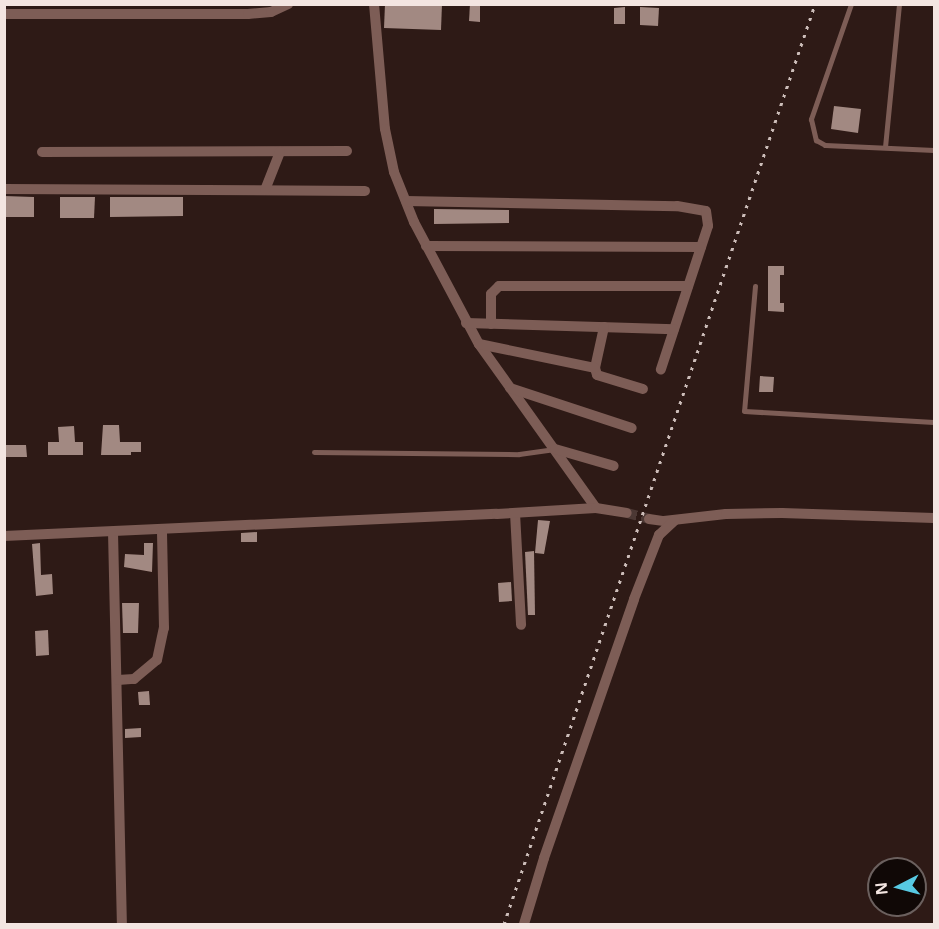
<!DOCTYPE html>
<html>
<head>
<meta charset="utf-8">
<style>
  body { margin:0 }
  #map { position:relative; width:939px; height:929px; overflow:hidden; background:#2e1a16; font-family:"Noto Sans",sans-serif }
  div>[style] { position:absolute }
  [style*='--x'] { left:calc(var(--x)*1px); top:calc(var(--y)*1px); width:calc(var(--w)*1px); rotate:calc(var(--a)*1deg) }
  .building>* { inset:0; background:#a28982 }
  .street-tunnel>* { height:10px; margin-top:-5px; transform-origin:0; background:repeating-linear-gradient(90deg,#4c3834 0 10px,transparent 0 15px) }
  .lane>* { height:5px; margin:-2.5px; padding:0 2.5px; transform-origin:2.5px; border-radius:2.5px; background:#7d5d56 }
  .street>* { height:10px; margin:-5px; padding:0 5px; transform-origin:5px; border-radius:5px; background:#7d5d56 }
  .rail>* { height:3px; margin-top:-1.5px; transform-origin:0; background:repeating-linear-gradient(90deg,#ccbdb9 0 3px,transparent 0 9px) }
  span { translate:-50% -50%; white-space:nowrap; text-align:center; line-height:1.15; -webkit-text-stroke:6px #100806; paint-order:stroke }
  .frame { position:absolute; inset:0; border:6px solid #f3e5e1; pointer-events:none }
  .north { position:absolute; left:867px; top:857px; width:60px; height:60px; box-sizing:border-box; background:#100806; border:2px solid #6b605e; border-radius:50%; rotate:264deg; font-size:16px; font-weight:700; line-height:24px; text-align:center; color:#f3e5e1 }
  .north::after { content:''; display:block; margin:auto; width:21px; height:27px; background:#57c9e2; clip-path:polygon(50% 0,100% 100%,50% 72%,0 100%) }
</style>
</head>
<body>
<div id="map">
  <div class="building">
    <div style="clip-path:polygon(385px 4px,442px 4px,441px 30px,384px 28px)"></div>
    <div style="clip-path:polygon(470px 4px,480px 4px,480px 22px,469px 21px)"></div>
    <div style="clip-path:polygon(625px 7px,625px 24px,614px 24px,614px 8px)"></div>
    <div style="clip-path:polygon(640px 7px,659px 8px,658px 26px,640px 25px)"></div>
    <div style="clip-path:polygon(834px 106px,861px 109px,858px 133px,831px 129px)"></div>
    <div style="clip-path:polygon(4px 196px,34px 197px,34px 217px,4px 217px)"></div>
    <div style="clip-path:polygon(60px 197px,95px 197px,94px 218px,60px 218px)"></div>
    <div style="clip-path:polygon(110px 197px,183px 197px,183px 216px,110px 217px)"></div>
    <div style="clip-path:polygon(434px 209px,509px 210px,509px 223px,434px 224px)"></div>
    <div style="clip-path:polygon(768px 266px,784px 266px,784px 275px,780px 275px,780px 303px,784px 303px,784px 312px,768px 311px)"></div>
    <div style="clip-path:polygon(760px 376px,774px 377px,773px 392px,759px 392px)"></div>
    <div style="clip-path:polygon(103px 425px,119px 425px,120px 442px,141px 442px,141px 452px,131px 452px,131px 455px,101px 455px)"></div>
    <div style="clip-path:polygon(74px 426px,75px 442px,83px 442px,83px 455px,48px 455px,48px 442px,59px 442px,58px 427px)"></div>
    <div style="clip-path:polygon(4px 445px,26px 445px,27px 457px,4px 457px)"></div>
    <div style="clip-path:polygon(538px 520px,550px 521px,544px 554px,535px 553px)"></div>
    <div style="clip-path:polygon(257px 532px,257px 542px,241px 542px,241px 533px)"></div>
    <div style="clip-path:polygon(40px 543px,41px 575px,52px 574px,53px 594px,36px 596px,32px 544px)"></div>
    <div style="clip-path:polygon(144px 543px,153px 543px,152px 572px,124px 567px,125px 554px,144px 555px)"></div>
    <div style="clip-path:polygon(534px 551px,535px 615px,528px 615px,525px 552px)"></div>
    <div style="clip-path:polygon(511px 582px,512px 601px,499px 602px,498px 583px)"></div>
    <div style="clip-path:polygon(122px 603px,139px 603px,138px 633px,123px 633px)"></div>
    <div style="clip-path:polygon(48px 630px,49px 655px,36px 656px,35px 631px)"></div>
    <div style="clip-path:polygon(149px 691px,150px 705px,139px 705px,138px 692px)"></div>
    <div style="clip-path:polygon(141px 728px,141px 737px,125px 738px,125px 729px)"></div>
  </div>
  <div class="street-tunnel">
    <div style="--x:627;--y:513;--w:23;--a:15"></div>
  </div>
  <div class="lane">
    <div style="--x:851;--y:4;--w:122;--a:109.2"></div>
    <div style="--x:811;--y:119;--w:22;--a:77"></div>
    <div style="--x:816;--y:140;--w:10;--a:29"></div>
    <div style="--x:825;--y:145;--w:109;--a:2.6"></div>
    <div style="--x:885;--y:147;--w:144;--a:-84.4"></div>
    <div style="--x:755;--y:286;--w:125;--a:95"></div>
    <div style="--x:744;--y:411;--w:190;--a:3.3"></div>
    <div style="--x:314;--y:452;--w:205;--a:0.6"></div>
    <div style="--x:519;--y:454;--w:36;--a:-8"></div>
  </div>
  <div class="street">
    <div style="--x:374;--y:4;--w:125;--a:85"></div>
    <div style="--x:385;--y:129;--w:44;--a:78.2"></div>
    <div style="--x:394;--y:172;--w:54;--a:68.2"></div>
    <div style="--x:414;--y:222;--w:138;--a:62"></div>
    <div style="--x:479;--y:344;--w:201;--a:54.5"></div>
    <div style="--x:4;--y:14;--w:244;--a:0"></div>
    <div style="--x:248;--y:14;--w:23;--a:-5"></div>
    <div style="--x:271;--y:12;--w:19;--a:-25"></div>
    <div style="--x:42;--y:152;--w:305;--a:-0.2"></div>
    <div style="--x:4;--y:189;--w:361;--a:0.3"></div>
    <div style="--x:265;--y:190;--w:41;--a:-68.5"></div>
    <div style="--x:406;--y:201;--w:271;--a:1.1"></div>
    <div style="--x:677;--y:206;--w:29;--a:10"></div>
    <div style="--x:706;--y:211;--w:15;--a:82"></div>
    <div style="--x:708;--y:226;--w:151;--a:108.2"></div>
    <div style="--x:426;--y:246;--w:275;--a:0.2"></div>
    <div style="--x:466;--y:323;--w:208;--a:1.7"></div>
    <div style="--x:491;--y:324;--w:30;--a:-90"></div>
    <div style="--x:491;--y:294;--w:11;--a:-45"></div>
    <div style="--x:499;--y:286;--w:189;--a:0"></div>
    <div style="--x:604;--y:327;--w:42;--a:102.4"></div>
    <div style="--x:595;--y:368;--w:7;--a:74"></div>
    <div style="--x:597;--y:375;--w:48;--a:16.9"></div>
    <div style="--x:479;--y:344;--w:118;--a:11.7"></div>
    <div style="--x:510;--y:388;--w:128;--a:18.2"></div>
    <div style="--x:555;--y:449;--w:61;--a:16.1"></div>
    <div style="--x:515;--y:513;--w:112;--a:86.9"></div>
    <div style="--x:649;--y:519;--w:15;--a:8"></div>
    <div style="--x:664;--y:521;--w:62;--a:-6.4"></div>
    <div style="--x:726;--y:514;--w:56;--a:-1"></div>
    <div style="--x:782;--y:513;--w:152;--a:1.9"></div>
    <div style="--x:113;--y:532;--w:392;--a:88.7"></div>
    <div style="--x:4;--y:536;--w:493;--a:-2.6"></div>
    <div style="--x:497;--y:514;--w:99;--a:-3.5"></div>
    <div style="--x:596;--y:508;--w:31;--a:9"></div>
    <div style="--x:118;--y:680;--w:16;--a:-4"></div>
    <div style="--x:134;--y:679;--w:30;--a:-40"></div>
    <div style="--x:157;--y:660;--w:33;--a:-78"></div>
    <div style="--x:164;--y:628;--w:98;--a:-91.2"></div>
    <div style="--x:524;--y:924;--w:69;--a:-73.1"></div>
    <div style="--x:544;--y:858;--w:274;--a:-70.8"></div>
    <div style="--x:634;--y:599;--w:69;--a:-68.7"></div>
    <div style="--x:659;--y:535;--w:22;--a:-43"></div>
  </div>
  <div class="rail">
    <div style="--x:504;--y:924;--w:971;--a:-71.32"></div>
  </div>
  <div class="frame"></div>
  <div class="north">N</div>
</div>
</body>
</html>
